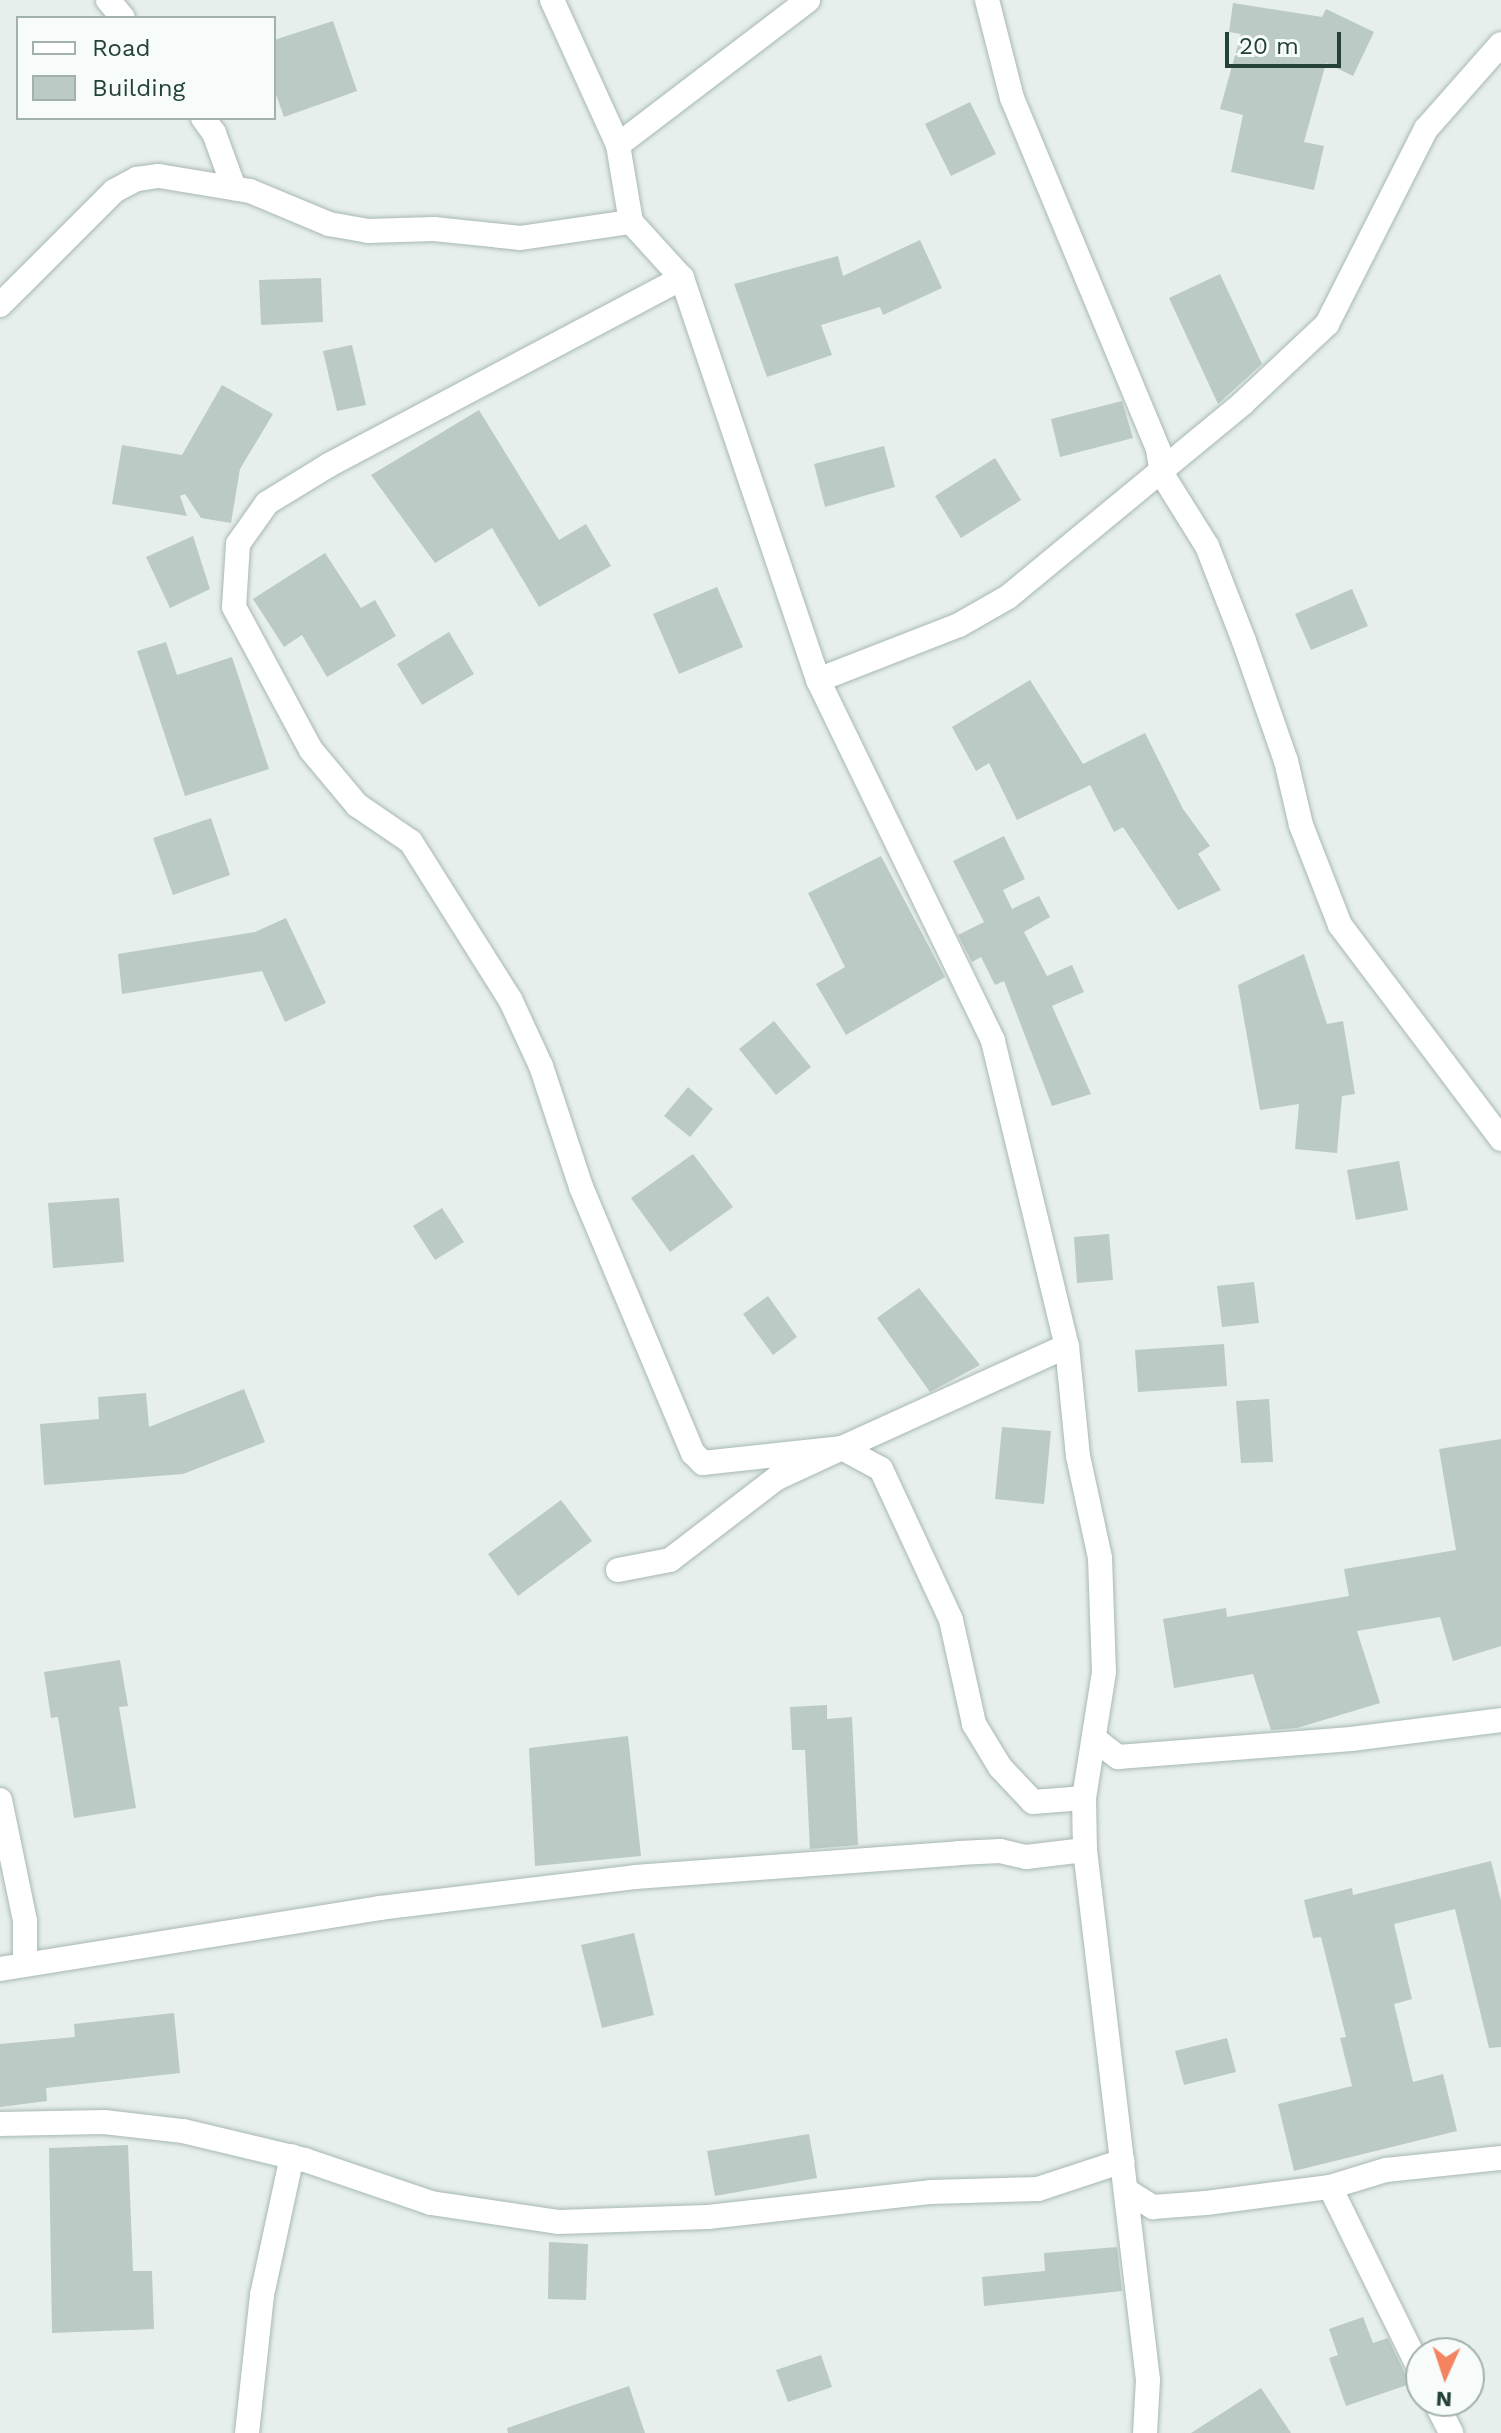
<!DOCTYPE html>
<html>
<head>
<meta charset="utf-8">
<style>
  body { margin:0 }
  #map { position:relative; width:1501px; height:2433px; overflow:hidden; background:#e6efeb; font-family:"Work Sans",sans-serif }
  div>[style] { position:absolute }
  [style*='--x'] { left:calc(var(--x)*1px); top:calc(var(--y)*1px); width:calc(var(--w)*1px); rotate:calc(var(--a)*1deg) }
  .building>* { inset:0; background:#bbcac4 }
  .roads { filter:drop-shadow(0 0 2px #a8b8b2) drop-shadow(0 0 2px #a8b8b2) }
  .minor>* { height:24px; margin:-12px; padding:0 12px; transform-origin:12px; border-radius:12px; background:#fff }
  span { translate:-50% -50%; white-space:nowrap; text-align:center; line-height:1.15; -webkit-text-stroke:6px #f7fbf9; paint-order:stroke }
  .legend { position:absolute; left:16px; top:16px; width:260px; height:104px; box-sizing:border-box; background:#f7fbf9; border:2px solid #a3b1ad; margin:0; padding:10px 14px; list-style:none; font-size:24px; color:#24423a }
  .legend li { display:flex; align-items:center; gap:16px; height:40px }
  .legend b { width:40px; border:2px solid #a3b1ad }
  .north { position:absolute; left:1405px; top:2337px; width:80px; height:80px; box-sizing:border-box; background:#f7fbf9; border:2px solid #a3b1ad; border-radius:50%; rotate:183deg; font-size:22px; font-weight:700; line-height:32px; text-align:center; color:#24423a }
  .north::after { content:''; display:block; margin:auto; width:28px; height:36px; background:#f4845f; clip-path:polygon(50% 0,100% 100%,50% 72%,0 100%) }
  .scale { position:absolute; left:1225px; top:32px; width:116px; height:36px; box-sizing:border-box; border:4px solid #24423a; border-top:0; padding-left:10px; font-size:24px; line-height:28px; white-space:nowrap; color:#24423a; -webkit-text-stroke:6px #f7fbf9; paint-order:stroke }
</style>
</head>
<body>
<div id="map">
  <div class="building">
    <div style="clip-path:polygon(1233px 3px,1322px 17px,1326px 9px,1374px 32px,1353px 76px,1326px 63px,1304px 142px,1324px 146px,1314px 190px,1231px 172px,1243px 115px,1220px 109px,1241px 34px,1229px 32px)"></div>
    <div style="clip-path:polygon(333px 21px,357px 91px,284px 117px,274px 89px,274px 40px)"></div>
    <div style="clip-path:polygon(970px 102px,996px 154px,951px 176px,925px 124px)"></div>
    <div style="clip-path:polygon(920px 240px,942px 288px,883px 315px,880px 307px,821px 325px,832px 355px,767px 377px,734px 284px,838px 256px,843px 276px)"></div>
    <div style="clip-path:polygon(1220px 274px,1262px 364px,1218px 404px,1169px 298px)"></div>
    <div style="clip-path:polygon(321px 278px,323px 322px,261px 325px,259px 280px)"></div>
    <div style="clip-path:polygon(352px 345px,366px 405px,337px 411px,323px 351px)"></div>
    <div style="clip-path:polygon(222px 385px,273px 414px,240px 469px,231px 523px,201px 518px,185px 494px,180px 496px,187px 516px,112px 504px,122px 445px,182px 455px)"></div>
    <div style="clip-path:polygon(1122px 401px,1133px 438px,1060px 457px,1051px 419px)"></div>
    <div style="clip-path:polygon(479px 410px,559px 540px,586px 524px,611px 566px,539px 607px,492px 528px,435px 563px,371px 475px)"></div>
    <div style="clip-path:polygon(884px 446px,895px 487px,825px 507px,814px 464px)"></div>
    <div style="clip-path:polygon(995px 458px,1021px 500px,961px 538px,935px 496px)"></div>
    <div style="clip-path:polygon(193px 536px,210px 589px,170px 608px,146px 557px)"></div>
    <div style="clip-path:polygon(325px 553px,361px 608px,375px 600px,396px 636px,327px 677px,302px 635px,284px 647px,253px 599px)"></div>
    <div style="clip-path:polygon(717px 587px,743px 647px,679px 674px,653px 614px)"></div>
    <div style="clip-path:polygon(1352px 589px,1368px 626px,1311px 650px,1295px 614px)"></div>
    <div style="clip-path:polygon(449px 632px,474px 674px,422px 705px,397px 664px)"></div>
    <div style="clip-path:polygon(166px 642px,177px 675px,232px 657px,269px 769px,185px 796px,137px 651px)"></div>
    <div style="clip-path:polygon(1030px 680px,1083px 764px,1145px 733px,1183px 809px,1210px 846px,1198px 854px,1221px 890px,1178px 910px,1123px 827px,1114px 832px,1090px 785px,1017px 820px,989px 763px,976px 771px,952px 727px)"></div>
    <div style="clip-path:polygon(211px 818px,230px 875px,173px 895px,153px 838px)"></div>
    <div style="clip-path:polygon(1004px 836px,1025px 879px,1003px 890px,1012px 909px,1039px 896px,1050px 917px,1024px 932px,1047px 976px,1072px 965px,1084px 992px,1052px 1006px,1091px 1094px,1052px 1106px,1004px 981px,995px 985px,981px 957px,972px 962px,958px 935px,984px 922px,953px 861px)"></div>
    <div style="clip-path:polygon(881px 856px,945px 977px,846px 1035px,816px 984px,845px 967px,808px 893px)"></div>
    <div style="clip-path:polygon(286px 918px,326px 1003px,285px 1022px,262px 971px,122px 994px,118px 954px,255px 932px)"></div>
    <div style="clip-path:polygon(1304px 954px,1327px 1024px,1343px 1021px,1355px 1094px,1342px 1096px,1337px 1153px,1295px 1149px,1299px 1104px,1260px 1110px,1238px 985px)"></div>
    <div style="clip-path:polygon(774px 1021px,811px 1067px,776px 1095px,739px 1049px)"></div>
    <div style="clip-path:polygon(688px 1087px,713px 1109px,690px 1137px,664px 1116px)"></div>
    <div style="clip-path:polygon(693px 1154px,733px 1207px,670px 1252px,631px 1198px)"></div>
    <div style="clip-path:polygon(1399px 1161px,1408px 1210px,1356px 1220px,1347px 1170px)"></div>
    <div style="clip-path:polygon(119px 1198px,124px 1262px,53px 1268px,48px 1203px)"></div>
    <div style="clip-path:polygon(442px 1208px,464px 1242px,435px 1260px,413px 1226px)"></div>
    <div style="clip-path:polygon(1109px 1234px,1113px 1280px,1077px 1283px,1074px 1237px)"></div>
    <div style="clip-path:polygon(1254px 1282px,1259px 1323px,1222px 1327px,1217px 1286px)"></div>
    <div style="clip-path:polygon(919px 1288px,980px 1365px,930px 1392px,877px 1318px)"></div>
    <div style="clip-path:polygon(768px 1296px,797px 1337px,773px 1355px,743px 1314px)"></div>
    <div style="clip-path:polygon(1224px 1344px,1227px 1386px,1138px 1392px,1135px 1350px)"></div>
    <div style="clip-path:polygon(244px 1389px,265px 1442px,183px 1474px,44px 1485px,40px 1424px,99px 1419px,98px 1397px,146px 1393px,149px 1427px)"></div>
    <div style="clip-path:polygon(1269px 1399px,1273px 1462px,1241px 1463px,1236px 1401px)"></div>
    <div style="clip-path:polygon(1002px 1427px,1051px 1431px,1044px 1504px,995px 1499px)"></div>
    <div style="clip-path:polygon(1501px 1439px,1501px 1646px,1453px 1661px,1440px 1617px,1357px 1631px,1380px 1703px,1297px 1728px,1271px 1730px,1253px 1674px,1174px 1688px,1163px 1619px,1226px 1608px,1227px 1617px,1349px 1596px,1344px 1569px,1456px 1550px,1439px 1449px)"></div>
    <div style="clip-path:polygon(561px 1500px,592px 1541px,518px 1596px,488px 1554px)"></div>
    <div style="clip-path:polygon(120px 1660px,128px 1706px,119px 1707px,136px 1808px,74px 1818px,58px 1717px,51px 1718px,44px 1672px)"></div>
    <div style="clip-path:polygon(827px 1705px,827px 1719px,852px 1717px,858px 1845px,810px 1849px,805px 1750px,792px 1750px,790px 1707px)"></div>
    <div style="clip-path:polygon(628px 1736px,641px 1856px,535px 1866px,529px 1748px)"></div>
    <div style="clip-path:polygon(1491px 1861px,1501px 1901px,1501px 2047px,1489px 2048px,1455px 1909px,1394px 1924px,1412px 1999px,1394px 2004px,1413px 2082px,1443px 2074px,1457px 2131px,1294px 2171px,1278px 2104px,1352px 2086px,1340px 2038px,1346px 2037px,1321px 1937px,1313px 1938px,1304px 1900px,1352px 1888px,1353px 1895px)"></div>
    <div style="clip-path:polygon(634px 1933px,654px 2015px,602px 2028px,581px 1945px)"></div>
    <div style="clip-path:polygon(174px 2013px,180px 2073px,46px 2088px,47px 2101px,0 2107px,0 2044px,75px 2037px,74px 2024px)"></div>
    <div style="clip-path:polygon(1227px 2038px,1236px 2072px,1184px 2085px,1175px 2051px)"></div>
    <div style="clip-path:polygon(809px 2134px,817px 2178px,715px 2196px,707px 2151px)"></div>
    <div style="clip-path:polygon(128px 2145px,133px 2271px,152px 2271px,154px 2329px,52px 2333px,49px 2148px)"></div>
    <div style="clip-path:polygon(549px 2242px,588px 2244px,586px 2300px,548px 2299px)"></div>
    <div style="clip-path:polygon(1117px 2247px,1122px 2291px,984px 2306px,982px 2277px,1045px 2271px,1044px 2253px)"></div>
    <div style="clip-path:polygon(1363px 2317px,1373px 2343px,1388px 2338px,1410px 2384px,1346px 2406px,1329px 2358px,1338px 2355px,1329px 2329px)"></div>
    <div style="clip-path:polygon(821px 2355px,832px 2387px,788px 2402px,776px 2370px)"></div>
    <div style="clip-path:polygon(629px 2386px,645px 2433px,508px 2433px,507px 2428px)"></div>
    <div style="clip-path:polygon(1261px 2388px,1291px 2433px,1191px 2433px)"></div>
  </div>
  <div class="roads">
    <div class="minor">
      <div style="--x:108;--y:0;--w:23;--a:50"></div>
      <div style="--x:552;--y:0;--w:159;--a:65.5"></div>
      <div style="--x:618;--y:145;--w:78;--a:80.4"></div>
      <div style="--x:631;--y:222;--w:76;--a:47.7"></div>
      <div style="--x:682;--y:278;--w:424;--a:71.3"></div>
      <div style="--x:818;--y:680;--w:401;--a:64.1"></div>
      <div style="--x:993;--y:1041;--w:314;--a:76.4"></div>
      <div style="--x:1067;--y:1346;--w:111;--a:84.3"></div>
      <div style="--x:1078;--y:1456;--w:104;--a:77.8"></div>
      <div style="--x:1100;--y:1558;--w:114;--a:88"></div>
      <div style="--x:1104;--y:1672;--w:128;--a:99"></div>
      <div style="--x:1084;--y:1798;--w:52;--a:88.9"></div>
      <div style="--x:1085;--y:1850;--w:534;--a:83.22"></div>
      <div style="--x:1148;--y:2380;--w:53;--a:93.2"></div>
      <div style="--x:987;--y:0;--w:101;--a:75.7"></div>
      <div style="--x:1012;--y:98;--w:380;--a:67.4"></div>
      <div style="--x:1158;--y:449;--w:25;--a:81"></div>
      <div style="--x:1162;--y:474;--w:85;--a:58"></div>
      <div style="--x:1207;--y:546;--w:102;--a:68.7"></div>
      <div style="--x:1244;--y:641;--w:127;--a:70.7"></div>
      <div style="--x:1286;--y:761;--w:66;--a:76.8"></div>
      <div style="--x:1301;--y:825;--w:107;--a:68.7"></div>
      <div style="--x:1340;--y:925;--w:268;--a:53"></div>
      <div style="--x:203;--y:118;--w:19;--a:54"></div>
      <div style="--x:214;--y:133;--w:59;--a:70"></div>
      <div style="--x:618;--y:145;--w:239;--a:-37.3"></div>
      <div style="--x:682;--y:278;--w:399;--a:152.1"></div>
      <div style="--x:329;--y:465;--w:73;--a:148.5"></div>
      <div style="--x:267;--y:503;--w:50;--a:125.3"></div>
      <div style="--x:238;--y:544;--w:63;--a:93.6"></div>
      <div style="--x:234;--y:607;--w:162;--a:61.7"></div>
      <div style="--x:311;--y:750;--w:72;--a:50.1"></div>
      <div style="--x:357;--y:805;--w:65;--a:34.4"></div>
      <div style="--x:411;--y:842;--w:186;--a:57.8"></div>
      <div style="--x:510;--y:999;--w:74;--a:65.2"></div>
      <div style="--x:541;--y:1066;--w:127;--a:71.7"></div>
      <div style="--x:581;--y:1187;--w:289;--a:67.2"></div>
      <div style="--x:693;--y:1453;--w:14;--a:45"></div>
      <div style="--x:703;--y:1463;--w:140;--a:-6.2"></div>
      <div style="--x:842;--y:1448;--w:247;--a:-24.4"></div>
      <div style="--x:0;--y:305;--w:161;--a:-45"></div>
      <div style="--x:114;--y:191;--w:26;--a:-28"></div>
      <div style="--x:137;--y:179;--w:22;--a:-8"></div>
      <div style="--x:159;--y:176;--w:92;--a:9.4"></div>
      <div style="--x:250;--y:191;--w:86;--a:22.7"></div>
      <div style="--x:329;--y:224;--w:40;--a:10"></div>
      <div style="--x:368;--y:231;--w:66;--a:-1.7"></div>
      <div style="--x:434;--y:229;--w:87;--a:5.9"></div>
      <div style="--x:521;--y:238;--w:111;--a:-8.3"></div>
      <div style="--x:818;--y:680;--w:151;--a:-21.3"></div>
      <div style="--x:959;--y:625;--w:56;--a:-29.7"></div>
      <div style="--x:1008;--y:597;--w:305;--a:-39.5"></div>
      <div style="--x:1243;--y:403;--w:115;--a:-43.2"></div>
      <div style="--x:1327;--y:324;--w:219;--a:-63.1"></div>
      <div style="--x:1426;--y:129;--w:113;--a:-48.6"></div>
      <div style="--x:618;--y:1570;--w:53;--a:-10.9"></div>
      <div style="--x:670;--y:1560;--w:135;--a:-37.5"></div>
      <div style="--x:777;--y:1478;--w:72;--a:-24.8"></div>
      <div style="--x:842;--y:1448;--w:44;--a:28.3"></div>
      <div style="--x:881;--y:1469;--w:166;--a:65.1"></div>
      <div style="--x:951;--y:1620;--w:107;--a:77.5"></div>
      <div style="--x:974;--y:1724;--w:50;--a:58.8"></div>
      <div style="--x:1000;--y:1767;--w:48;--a:46.7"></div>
      <div style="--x:1033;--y:1802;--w:51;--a:-4.5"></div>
      <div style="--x:1096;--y:1740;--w:28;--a:38"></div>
      <div style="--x:1118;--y:1757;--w:234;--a:-4.4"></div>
      <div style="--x:1351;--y:1739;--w:151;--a:-7.2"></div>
      <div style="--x:0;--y:1800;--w:124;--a:78.3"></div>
      <div style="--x:25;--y:1921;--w:42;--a:90"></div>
      <div style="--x:0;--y:1969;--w:385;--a:-9.1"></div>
      <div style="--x:380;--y:1908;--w:257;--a:-6.9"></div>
      <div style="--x:635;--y:1877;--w:325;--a:-4.2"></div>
      <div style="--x:959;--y:1853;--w:41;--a:-2.8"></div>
      <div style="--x:1000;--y:1851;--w:27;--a:13"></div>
      <div style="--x:1026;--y:1857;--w:59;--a:-6.8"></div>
      <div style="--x:0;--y:2124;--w:104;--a:-1.1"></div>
      <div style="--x:104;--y:2122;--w:80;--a:6.5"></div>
      <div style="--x:183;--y:2131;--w:125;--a:13.4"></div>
      <div style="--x:305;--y:2160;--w:133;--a:18.8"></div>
      <div style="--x:431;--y:2203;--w:128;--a:8.5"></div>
      <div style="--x:558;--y:2222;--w:150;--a:-1.9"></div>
      <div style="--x:708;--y:2217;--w:223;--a:-6.4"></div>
      <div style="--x:930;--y:2192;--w:108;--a:-1.6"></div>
      <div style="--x:1038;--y:2189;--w:89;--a:-18.2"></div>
      <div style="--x:1330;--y:2187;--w:206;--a:63.8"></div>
      <div style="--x:1127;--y:2191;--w:31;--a:32"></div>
      <div style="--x:1153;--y:2207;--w:53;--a:-4.3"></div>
      <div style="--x:1206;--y:2203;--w:125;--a:-7.4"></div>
      <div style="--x:1330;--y:2187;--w:59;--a:-16.9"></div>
      <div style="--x:1386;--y:2170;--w:116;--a:-6"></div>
      <div style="--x:1435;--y:2401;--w:36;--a:63"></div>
      <div style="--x:247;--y:2433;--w:139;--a:-83.8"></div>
      <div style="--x:262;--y:2295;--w:142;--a:-77.8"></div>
    </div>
  </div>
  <ul class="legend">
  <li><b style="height:10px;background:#fff"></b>Road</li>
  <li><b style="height:22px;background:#bbcac4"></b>Building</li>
  </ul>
  <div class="north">N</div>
  <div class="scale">20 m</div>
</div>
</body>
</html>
